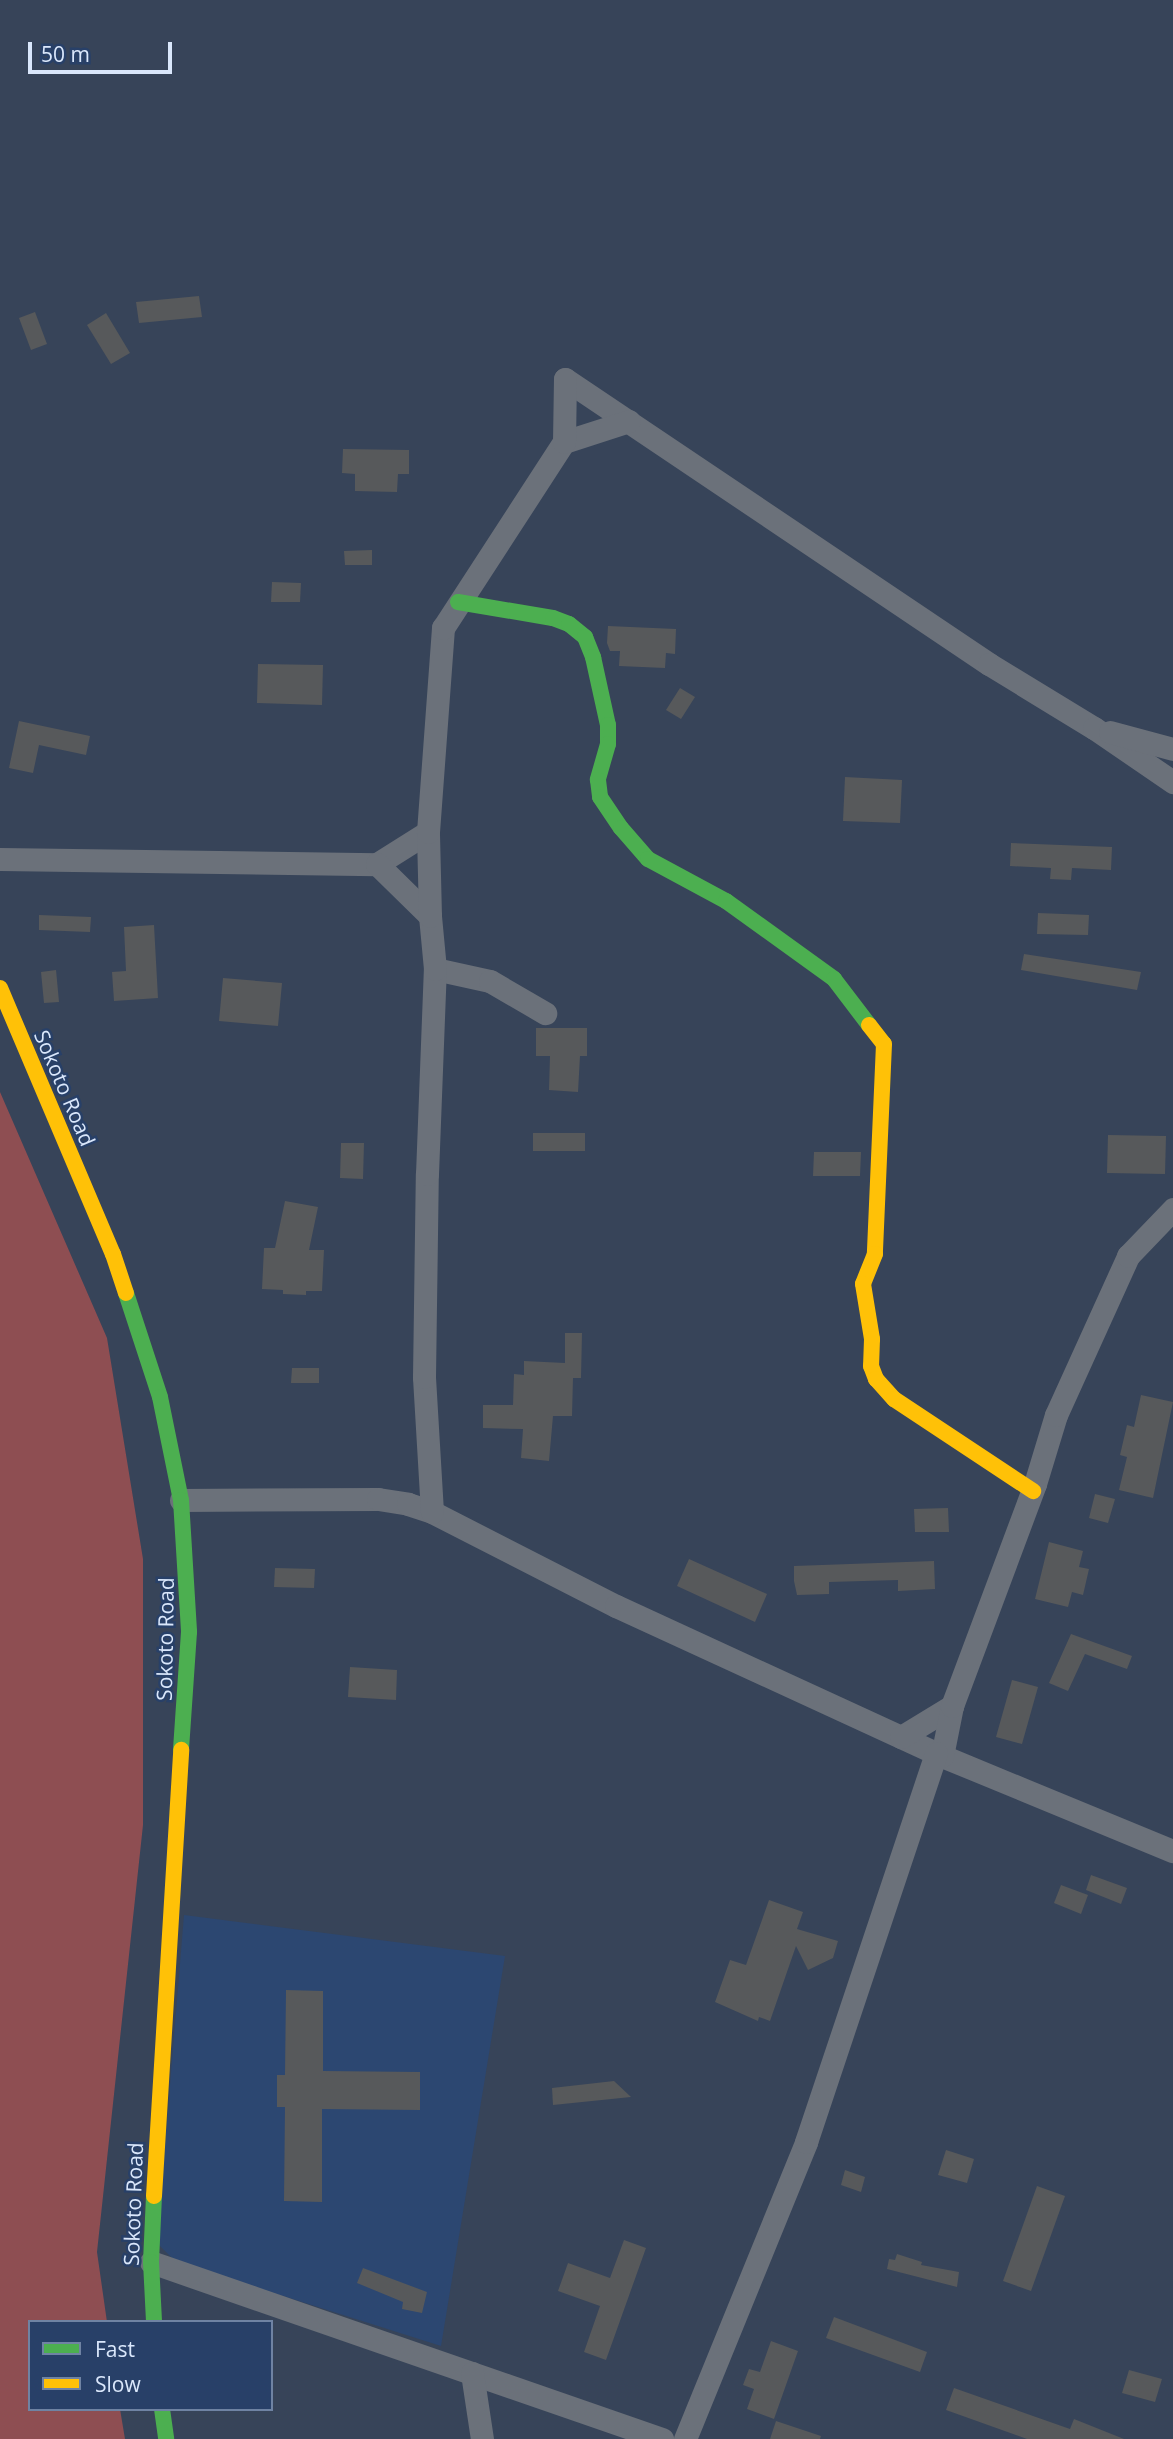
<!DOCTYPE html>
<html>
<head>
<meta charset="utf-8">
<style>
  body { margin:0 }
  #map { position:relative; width:1173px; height:2439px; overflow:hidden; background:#374459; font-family:"Open Sans",sans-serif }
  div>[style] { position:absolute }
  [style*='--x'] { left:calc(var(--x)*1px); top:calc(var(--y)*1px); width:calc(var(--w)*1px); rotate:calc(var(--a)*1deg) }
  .built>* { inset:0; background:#2c4771 }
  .green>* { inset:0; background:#8e4e52 }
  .building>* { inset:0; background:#57595b }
  .street>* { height:23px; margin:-11.5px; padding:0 11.5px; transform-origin:11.5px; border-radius:11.5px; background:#6b717a }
  .fast>* { height:16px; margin:-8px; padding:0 8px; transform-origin:8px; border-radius:8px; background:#4caf50 }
  .slow>* { height:16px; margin:-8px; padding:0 8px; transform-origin:8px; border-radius:8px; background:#ffc107 }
  span { translate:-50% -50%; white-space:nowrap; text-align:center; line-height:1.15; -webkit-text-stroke:5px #284068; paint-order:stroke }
  .street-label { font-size:21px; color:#dae7fb }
  .legend { position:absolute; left:28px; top:2320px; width:245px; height:91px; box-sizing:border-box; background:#284068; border:2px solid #6f83a3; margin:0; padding:9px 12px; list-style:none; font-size:21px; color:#dae7fb }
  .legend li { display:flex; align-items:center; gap:14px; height:35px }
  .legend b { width:35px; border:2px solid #6f83a3 }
  .scale { position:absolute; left:28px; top:42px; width:144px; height:32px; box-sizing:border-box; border:4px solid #dae7fb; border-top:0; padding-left:9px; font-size:21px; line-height:24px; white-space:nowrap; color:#dae7fb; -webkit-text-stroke:5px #284068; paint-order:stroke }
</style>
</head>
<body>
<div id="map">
  <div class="built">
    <div style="clip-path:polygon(184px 1915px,505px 1956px,441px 2346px,176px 2262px,157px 2243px)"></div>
  </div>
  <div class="green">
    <div style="clip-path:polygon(0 1092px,107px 1338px,143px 1559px,143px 1825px,97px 2252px,107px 2322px,30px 2322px,30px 2409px,120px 2409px,125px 2439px,0 2439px)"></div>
  </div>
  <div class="building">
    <div style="clip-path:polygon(199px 296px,202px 317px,139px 323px,136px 302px)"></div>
    <div style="clip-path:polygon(35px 312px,47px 344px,31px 350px,19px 318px)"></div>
    <div style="clip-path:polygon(106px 313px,130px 353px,111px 364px,87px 325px)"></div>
    <div style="clip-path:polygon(343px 449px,409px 450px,409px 474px,398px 474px,397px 492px,355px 491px,355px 474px,342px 473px)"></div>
    <div style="clip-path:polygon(372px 550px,372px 565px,345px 565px,344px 551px)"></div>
    <div style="clip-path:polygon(272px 582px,301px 583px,300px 602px,271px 602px)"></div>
    <div style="clip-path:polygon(608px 626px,676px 629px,675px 654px,666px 653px,665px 668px,619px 666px,620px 651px,610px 651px,607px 643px)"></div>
    <div style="clip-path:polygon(258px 664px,323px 665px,322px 705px,257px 703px)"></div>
    <div style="clip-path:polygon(680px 688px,695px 697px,681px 719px,666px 710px)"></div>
    <div style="clip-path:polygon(19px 721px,90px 736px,86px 755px,39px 745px,33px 773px,9px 768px)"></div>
    <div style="clip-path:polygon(845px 777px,902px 780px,900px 823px,843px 821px)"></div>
    <div style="clip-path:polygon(1011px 843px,1112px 847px,1111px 870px,1072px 868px,1071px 880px,1050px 879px,1051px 868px,1010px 866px)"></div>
    <div style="clip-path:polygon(1038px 913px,1089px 915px,1088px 935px,1037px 934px)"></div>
    <div style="clip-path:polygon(39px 915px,91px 917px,90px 932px,39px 930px)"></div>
    <div style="clip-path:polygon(154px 925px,158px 998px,114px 1001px,112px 972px,126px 971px,124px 927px)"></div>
    <div style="clip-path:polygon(1024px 954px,1141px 972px,1137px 990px,1021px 970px)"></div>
    <div style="clip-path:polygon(56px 970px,59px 1002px,44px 1003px,41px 972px)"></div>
    <div style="clip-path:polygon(223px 978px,282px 983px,278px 1026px,219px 1021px)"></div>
    <div style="clip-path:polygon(536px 1028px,587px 1028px,587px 1056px,580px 1056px,578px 1092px,549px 1090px,550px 1056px,536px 1056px)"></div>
    <div style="clip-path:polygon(533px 1133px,585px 1133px,585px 1151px,533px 1151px)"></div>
    <div style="clip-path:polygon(1108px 1135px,1166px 1136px,1165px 1174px,1107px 1173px)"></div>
    <div style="clip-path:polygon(341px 1143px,364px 1143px,363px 1179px,340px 1178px)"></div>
    <div style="clip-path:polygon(814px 1152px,861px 1152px,860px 1176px,813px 1176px)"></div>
    <div style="clip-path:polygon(285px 1201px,318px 1207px,309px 1250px,324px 1250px,322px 1291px,306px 1291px,306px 1295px,283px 1294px,283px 1290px,262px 1289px,264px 1248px,275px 1248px)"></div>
    <div style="clip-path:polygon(565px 1333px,582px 1333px,581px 1378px,573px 1378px,572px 1416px,553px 1416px,549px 1461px,521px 1458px,523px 1429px,483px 1428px,483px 1405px,513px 1405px,514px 1374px,524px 1375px,524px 1361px,565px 1363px)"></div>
    <div style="clip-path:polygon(292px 1368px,319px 1368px,319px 1383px,291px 1383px)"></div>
    <div style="clip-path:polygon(1141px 1395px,1173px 1402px,1153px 1498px,1119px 1490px,1127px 1457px,1120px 1455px,1127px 1425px,1134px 1427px)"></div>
    <div style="clip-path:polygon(1095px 1494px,1115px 1499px,1108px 1523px,1089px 1518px)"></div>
    <div style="clip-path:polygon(948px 1508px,949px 1532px,915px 1532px,914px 1509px)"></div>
    <div style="clip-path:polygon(1049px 1542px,1083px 1551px,1079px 1567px,1089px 1569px,1083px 1595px,1072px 1592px,1068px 1607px,1035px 1599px)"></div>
    <div style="clip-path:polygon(689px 1559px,767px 1594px,755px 1622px,677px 1586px)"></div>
    <div style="clip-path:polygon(934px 1561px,935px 1589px,898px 1591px,898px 1580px,829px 1582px,829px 1594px,797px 1595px,794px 1581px,794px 1566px)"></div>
    <div style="clip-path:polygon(275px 1568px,315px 1569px,314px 1588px,274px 1587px)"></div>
    <div style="clip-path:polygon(1071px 1634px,1132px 1656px,1127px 1669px,1085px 1654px,1068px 1691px,1049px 1683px)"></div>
    <div style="clip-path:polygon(350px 1667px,397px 1670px,396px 1700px,348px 1697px)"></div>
    <div style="clip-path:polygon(1012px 1680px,1038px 1687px,1022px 1744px,996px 1737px)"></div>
    <div style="clip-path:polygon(1091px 1875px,1127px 1888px,1121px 1904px,1086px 1890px)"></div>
    <div style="clip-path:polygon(1061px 1885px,1088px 1895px,1081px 1914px,1054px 1903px)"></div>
    <div style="clip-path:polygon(769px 1900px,803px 1912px,797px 1929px,838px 1941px,833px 1958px,808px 1970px,796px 1946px,770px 2021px,759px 2017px,758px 2021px,715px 2002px,730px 1960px,746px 1965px)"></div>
    <div style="clip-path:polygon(286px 1990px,323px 1991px,323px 2071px,420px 2072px,420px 2110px,322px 2109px,322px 2202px,284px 2201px,285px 2107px,277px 2107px,277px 2075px,285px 2075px)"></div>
    <div style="clip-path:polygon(614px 2081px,631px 2097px,553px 2105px,552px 2088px)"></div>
    <div style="clip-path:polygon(946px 2150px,974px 2159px,967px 2183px,938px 2175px)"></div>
    <div style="clip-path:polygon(845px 2170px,865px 2177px,861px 2192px,841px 2185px)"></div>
    <div style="clip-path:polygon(1037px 2186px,1065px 2196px,1031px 2291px,1003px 2281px)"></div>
    <div style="clip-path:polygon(624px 2240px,646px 2248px,606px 2360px,584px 2352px,600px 2306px,558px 2291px,568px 2263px,610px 2278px)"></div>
    <div style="clip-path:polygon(897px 2254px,922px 2262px,921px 2265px,959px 2272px,957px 2287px,887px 2269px,889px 2259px,895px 2260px)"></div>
    <div style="clip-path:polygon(363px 2268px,427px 2292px,422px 2313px,402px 2309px,403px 2302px,357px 2283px)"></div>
    <div style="clip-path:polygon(834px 2317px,927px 2352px,920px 2372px,826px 2338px)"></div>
    <div style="clip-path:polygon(771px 2341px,798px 2351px,774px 2419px,747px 2409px,754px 2389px,743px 2385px,749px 2369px,760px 2372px)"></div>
    <div style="clip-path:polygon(1129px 2370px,1162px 2379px,1155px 2402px,1122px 2393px)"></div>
    <div style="clip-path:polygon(954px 2388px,1070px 2429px,1074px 2419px,1124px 2439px,1027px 2439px,946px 2410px)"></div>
    <div style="clip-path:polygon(776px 2421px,821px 2436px,820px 2439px,770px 2439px)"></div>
  </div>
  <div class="street">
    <div style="--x:565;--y:379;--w:511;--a:33.91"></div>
    <div style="--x:989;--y:664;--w:123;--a:31.4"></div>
    <div style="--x:1094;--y:728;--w:96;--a:34.4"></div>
    <div style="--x:564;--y:442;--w:68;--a:-17.9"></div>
    <div style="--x:1110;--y:732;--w:65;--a:15.1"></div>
    <div style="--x:0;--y:859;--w:377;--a:0.8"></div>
    <div style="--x:377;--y:864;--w:60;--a:-32.1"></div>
    <div style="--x:377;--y:864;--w:74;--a:44.5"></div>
    <div style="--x:435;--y:969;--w:56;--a:12.3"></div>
    <div style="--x:490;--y:981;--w:64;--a:30.2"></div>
    <div style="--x:181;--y:1500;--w:197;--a:-0.3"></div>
    <div style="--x:378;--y:1499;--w:30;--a:9"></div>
    <div style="--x:408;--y:1504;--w:25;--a:18"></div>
    <div style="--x:432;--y:1512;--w:207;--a:27.1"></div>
    <div style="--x:616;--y:1606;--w:359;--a:24.7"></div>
    <div style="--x:942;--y:1756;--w:250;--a:22.4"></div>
    <div style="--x:432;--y:1512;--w:135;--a:-93.4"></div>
    <div style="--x:424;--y:1377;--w:203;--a:-89.2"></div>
    <div style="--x:427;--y:1174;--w:205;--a:-87.8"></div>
    <div style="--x:435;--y:969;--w:53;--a:-95.4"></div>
    <div style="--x:430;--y:916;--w:84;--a:-91.4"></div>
    <div style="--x:428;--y:832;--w:205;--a:-85.8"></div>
    <div style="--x:443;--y:628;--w:222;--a:-57"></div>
    <div style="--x:564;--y:442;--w:63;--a:-89.1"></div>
    <div style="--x:901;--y:1737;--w:60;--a:-31.3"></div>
    <div style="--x:942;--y:1756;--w:51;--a:-78.7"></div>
    <div style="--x:952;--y:1706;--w:237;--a:-69.5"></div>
    <div style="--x:1035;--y:1484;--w:72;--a:-73.1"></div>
    <div style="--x:1056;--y:1415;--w:175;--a:-65.6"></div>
    <div style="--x:1128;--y:1256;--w:65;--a:-46.2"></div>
    <div style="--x:151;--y:2262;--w:541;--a:19.11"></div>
    <div style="--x:472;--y:2373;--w:67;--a:81.4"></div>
    <div style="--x:685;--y:2439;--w:321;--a:-67.8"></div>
    <div style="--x:806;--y:2142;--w:410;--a:-71.5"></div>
  </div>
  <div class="fast">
    <div style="--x:458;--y:602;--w:96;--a:9.6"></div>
    <div style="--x:553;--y:618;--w:17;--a:21"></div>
    <div style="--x:569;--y:624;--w:21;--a:39"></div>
    <div style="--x:585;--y:637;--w:22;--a:68"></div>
    <div style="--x:593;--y:657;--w:70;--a:77.6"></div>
    <div style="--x:608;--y:725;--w:19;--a:90"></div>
    <div style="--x:608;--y:744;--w:37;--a:106"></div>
    <div style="--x:598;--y:780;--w:17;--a:83"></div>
    <div style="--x:600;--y:797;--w:37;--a:56"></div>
    <div style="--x:621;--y:828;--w:41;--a:48.9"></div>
    <div style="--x:648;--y:859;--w:89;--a:28.3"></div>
    <div style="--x:726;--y:901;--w:133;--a:35.8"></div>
    <div style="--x:834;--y:979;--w:58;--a:52.7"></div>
    <div style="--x:126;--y:1293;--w:109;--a:71.9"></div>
    <div style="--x:160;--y:1397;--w:105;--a:78.5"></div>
    <div style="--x:181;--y:1500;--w:132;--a:86.5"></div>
    <div style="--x:189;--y:1632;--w:118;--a:93.9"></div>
    <div style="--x:154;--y:2196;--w:66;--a:92.6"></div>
    <div style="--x:151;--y:2262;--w:60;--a:87.1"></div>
    <div style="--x:162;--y:2409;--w:30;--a:82"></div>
  </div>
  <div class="slow">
    <div style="--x:0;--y:988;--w:289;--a:67"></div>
    <div style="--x:113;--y:1254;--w:41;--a:71.6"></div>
    <div style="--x:869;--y:1025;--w:24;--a:52"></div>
    <div style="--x:884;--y:1044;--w:210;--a:92.5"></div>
    <div style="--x:875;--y:1254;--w:32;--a:112"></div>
    <div style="--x:863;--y:1284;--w:56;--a:80.7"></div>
    <div style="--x:872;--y:1339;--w:27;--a:92"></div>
    <div style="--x:871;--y:1366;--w:14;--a:69"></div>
    <div style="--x:876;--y:1379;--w:27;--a:48"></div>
    <div style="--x:894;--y:1399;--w:167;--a:33.5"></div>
    <div style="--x:154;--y:2196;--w:447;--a:-86.5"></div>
  </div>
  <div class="street-label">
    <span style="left:65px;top:1088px;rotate:67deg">Sokoto Road</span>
    <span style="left:165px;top:1639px;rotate:-89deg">Sokoto Road</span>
    <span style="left:133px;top:2204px;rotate:-88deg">Sokoto Road</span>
  </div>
  <ul class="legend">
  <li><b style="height:9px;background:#4caf50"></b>Fast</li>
  <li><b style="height:9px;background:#ffc107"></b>Slow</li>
  </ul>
  <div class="scale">50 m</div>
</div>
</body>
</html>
